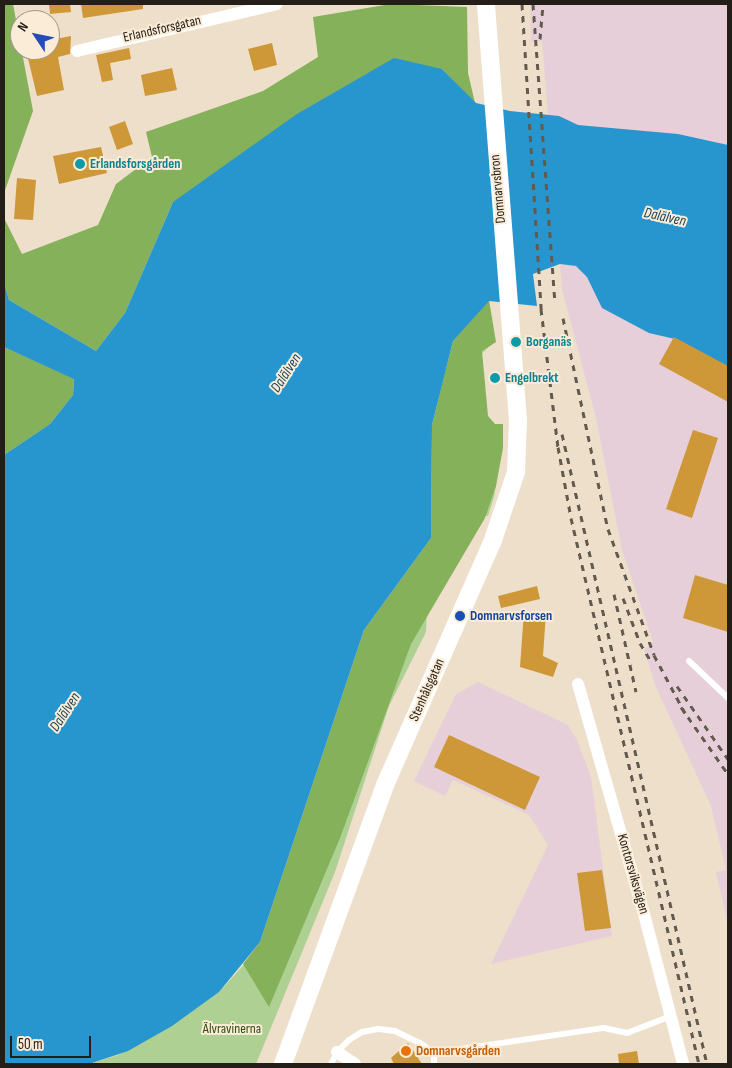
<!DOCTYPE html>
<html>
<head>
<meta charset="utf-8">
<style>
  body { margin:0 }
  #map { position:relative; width:732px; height:1068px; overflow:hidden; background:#eddfca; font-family:"Sofia Sans Condensed",sans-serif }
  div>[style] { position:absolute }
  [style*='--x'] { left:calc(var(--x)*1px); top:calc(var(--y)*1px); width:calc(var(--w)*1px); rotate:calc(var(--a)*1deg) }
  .industrial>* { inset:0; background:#e7cfd9 }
  .green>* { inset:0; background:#aed093 }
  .forest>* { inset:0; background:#84b15a }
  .water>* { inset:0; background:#2795ce }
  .building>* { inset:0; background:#ce9738 }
  .lane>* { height:6px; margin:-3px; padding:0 3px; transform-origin:3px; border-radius:3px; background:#fff }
  .street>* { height:12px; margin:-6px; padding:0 6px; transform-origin:6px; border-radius:6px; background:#fff }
  .secondary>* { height:18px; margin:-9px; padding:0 9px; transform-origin:9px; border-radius:9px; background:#fff }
  .rail>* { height:3px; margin-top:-1.5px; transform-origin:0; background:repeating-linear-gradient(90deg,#625a4f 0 6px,transparent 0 12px) }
  .dots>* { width:14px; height:14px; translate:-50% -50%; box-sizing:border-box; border:2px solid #faecd7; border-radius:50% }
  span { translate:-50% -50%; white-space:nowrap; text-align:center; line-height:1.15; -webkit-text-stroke:4px #faecd7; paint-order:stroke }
  .street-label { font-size:14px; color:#231e17 }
  .culture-label { font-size:14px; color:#0d838f; font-weight:700 }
  .left { translate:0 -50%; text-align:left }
  .transit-label { font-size:14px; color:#164399; font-weight:700 }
  .park-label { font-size:14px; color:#2f4c0c }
  .food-label { font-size:14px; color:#c56008; font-weight:700 }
  .water-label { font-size:15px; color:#143e57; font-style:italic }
  .frame { position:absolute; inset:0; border:5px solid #231e17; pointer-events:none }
  .north { position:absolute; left:10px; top:10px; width:50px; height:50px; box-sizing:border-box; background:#faecd7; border:1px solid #a49a8a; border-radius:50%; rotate:304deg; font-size:14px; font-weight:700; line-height:20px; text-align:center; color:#231e17 }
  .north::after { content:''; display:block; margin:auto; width:18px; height:22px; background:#254cbb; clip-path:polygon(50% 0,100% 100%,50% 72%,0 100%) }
  .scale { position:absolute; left:10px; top:1036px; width:81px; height:22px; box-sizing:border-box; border:2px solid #231e17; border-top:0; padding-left:6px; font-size:15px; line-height:18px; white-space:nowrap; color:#231e17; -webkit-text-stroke:4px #faecd7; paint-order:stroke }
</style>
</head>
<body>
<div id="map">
  <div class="industrial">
    <div style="clip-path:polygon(530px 4px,728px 4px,728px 924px,716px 872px,726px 870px,711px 806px,656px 687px,644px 650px,653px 642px,622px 550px,596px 418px,562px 289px,542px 41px,531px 42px)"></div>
    <div style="clip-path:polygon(478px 682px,568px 725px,577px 740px,591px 777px,612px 936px,491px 964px,548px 845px,529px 815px,453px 780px,445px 796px,414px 781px,456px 694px)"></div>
  </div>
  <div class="green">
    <div style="clip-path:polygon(487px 303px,491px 345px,477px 358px,477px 379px,499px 466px,494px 497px,488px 516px,468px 514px,427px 610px,426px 632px,389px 706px,335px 872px,256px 1064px,89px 1064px,118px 1055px,219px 992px,260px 947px,454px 510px,438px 404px,440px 379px,462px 335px)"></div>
  </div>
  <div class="forest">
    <div style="clip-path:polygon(4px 4px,13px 4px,33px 111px,4px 193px)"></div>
    <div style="clip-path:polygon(391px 4px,467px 7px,468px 73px,475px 103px,442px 69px,173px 202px,125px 313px,96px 351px,9px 300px,4px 283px,4px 218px,22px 254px,98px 225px,116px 184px,152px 157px,146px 132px,263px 91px,318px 57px,313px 17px)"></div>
    <div style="clip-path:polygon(489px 300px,496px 342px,482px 351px,488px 416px,495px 424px,503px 424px,503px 448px,496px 486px,485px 518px,411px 644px,340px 838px,269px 1007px,243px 964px,260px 942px,364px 630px,431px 538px,432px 425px,453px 341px)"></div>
    <div style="clip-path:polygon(4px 347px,74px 378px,73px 395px,50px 424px,4px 455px)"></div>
  </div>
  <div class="water">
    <div style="clip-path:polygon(394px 58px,442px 69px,476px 103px,510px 111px,559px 116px,578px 125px,678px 134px,728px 145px,728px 368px,675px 339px,649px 333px,602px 308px,587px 277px,576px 266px,560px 264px,533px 274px,537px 306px,489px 301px,453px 341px,432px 425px,431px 538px,364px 630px,260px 942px,219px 992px,172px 1026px,128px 1051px,89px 1064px,4px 1064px,4px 455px,50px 424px,73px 395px,74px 379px,4px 347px,4px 283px,9px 300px,96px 351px,125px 313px,173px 202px,297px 114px)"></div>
  </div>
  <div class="building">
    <div style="clip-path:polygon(49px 4px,70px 4px,71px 12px,50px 14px)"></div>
    <div style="clip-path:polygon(81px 4px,143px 4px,143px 9px,83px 18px)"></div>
    <div style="clip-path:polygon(71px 36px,70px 54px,58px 57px,64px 90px,37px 96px,26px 50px,50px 50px,50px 40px)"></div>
    <div style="clip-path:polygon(272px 43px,277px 65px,254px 71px,248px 49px)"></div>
    <div style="clip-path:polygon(129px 48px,131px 59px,110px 63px,113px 80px,102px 82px,96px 55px)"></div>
    <div style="clip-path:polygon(172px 68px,177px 90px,145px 96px,141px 75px)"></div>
    <div style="clip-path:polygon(125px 121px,133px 144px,117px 150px,109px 127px)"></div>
    <div style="clip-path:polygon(101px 147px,107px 173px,59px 184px,53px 156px)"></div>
    <div style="clip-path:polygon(17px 178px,36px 180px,33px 220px,14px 219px)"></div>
    <div style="clip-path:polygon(674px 337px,728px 366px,728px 402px,659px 364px)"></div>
    <div style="clip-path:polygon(693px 430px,718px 438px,692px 518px,666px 509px)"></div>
    <div style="clip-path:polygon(695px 575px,728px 585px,728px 632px,683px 618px)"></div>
    <div style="clip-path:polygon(537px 586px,540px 599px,501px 608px,498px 596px)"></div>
    <div style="clip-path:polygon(524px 611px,546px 613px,543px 656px,558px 663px,553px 677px,520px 667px)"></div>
    <div style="clip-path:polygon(449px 735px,540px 777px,525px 810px,434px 767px)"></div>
    <div style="clip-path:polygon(602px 870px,611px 928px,585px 931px,577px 873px)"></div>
    <div style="clip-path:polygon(408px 1043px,422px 1064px,394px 1064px,391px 1058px)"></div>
    <div style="clip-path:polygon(637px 1051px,639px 1064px,619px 1064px,618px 1054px)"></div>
  </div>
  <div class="lane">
    <div style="--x:689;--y:661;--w:54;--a:43.5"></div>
    <div style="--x:434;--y:1053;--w:172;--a:-8.4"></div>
    <div style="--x:604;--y:1028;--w:24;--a:12"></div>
    <div style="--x:627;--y:1033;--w:47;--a:-21.1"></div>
    <div style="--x:331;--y:1064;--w:13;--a:-63"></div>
    <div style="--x:337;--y:1052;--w:17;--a:-45"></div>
    <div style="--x:349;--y:1040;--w:15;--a:-32"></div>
    <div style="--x:362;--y:1032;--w:16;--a:-11"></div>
    <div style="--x:378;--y:1029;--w:17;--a:7"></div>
    <div style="--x:395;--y:1031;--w:28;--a:26"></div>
    <div style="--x:420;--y:1043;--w:17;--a:36"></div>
    <div style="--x:434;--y:1053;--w:11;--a:90"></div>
  </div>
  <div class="street">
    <div style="--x:77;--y:51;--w:205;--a:-13.2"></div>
    <div style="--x:578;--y:684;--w:235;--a:74"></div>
    <div style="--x:643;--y:910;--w:159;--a:75.4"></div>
    <div style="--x:337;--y:1052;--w:22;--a:34"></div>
  </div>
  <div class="secondary">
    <div style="--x:283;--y:1064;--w:297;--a:-69.9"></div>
    <div style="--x:385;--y:785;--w:268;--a:-66.2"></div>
    <div style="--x:493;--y:540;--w:72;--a:-71.3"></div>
    <div style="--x:516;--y:472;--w:51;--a:-87.8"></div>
    <div style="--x:518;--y:421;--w:418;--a:-94.4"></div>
  </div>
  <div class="rail">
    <div style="--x:522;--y:4;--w:306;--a:86.4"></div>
    <div style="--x:541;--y:309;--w:139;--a:83"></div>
    <div style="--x:558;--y:447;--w:72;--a:79.6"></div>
    <div style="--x:571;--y:518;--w:561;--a:76.81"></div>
    <div style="--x:533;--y:4;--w:299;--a:85.8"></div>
    <div style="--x:540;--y:39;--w:35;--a:-85"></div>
    <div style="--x:563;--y:318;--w:216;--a:78"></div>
    <div style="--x:608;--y:529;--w:134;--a:69.9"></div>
    <div style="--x:654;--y:655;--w:66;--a:61.9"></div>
    <div style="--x:562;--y:434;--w:646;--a:77.04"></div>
    <div style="--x:614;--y:594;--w:100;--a:77.3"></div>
    <div style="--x:623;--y:598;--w:48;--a:69.3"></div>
    <div style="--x:640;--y:643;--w:21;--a:59"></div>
    <div style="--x:677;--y:686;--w:89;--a:55.1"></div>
    <div style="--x:681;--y:707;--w:82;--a:55"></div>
  </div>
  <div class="dots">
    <div style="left:80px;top:164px;background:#0f9aa8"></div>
    <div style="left:516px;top:342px;background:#0f9aa8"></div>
    <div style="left:495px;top:378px;background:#0f9aa8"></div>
    <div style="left:460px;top:616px;background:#1a4fb4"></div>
    <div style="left:406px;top:1051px;background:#e8710a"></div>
  </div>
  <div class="street-label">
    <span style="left:162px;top:29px;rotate:-13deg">Erlandsforsgatan</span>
    <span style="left:498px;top:189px;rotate:-95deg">Domnarvsbron</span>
    <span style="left:427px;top:690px;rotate:-66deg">Stenhålsgatan</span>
    <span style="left:633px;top:874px;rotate:74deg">Kontorsviksvägen</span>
  </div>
  <div class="culture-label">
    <span class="left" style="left:90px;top:164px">Erlandsforsgården</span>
    <span class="left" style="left:526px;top:342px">Borganäs</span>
    <span class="left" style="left:505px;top:378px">Engelbrekt</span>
  </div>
  <div class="transit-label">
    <span class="left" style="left:470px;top:616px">Domnarvsforsen</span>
  </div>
  <div class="park-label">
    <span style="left:232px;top:1029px">Älvravinerna</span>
  </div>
  <div class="food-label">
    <span class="left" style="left:416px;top:1051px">Domnarvsgården</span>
  </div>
  <div class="water-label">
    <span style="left:665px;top:217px;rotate:12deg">Dalälven</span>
    <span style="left:286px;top:373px;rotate:-57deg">Dalälven</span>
    <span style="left:65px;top:712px;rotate:-57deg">Dalälven</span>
  </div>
  <div class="frame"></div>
  <div class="north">N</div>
  <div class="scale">50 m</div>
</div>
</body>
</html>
